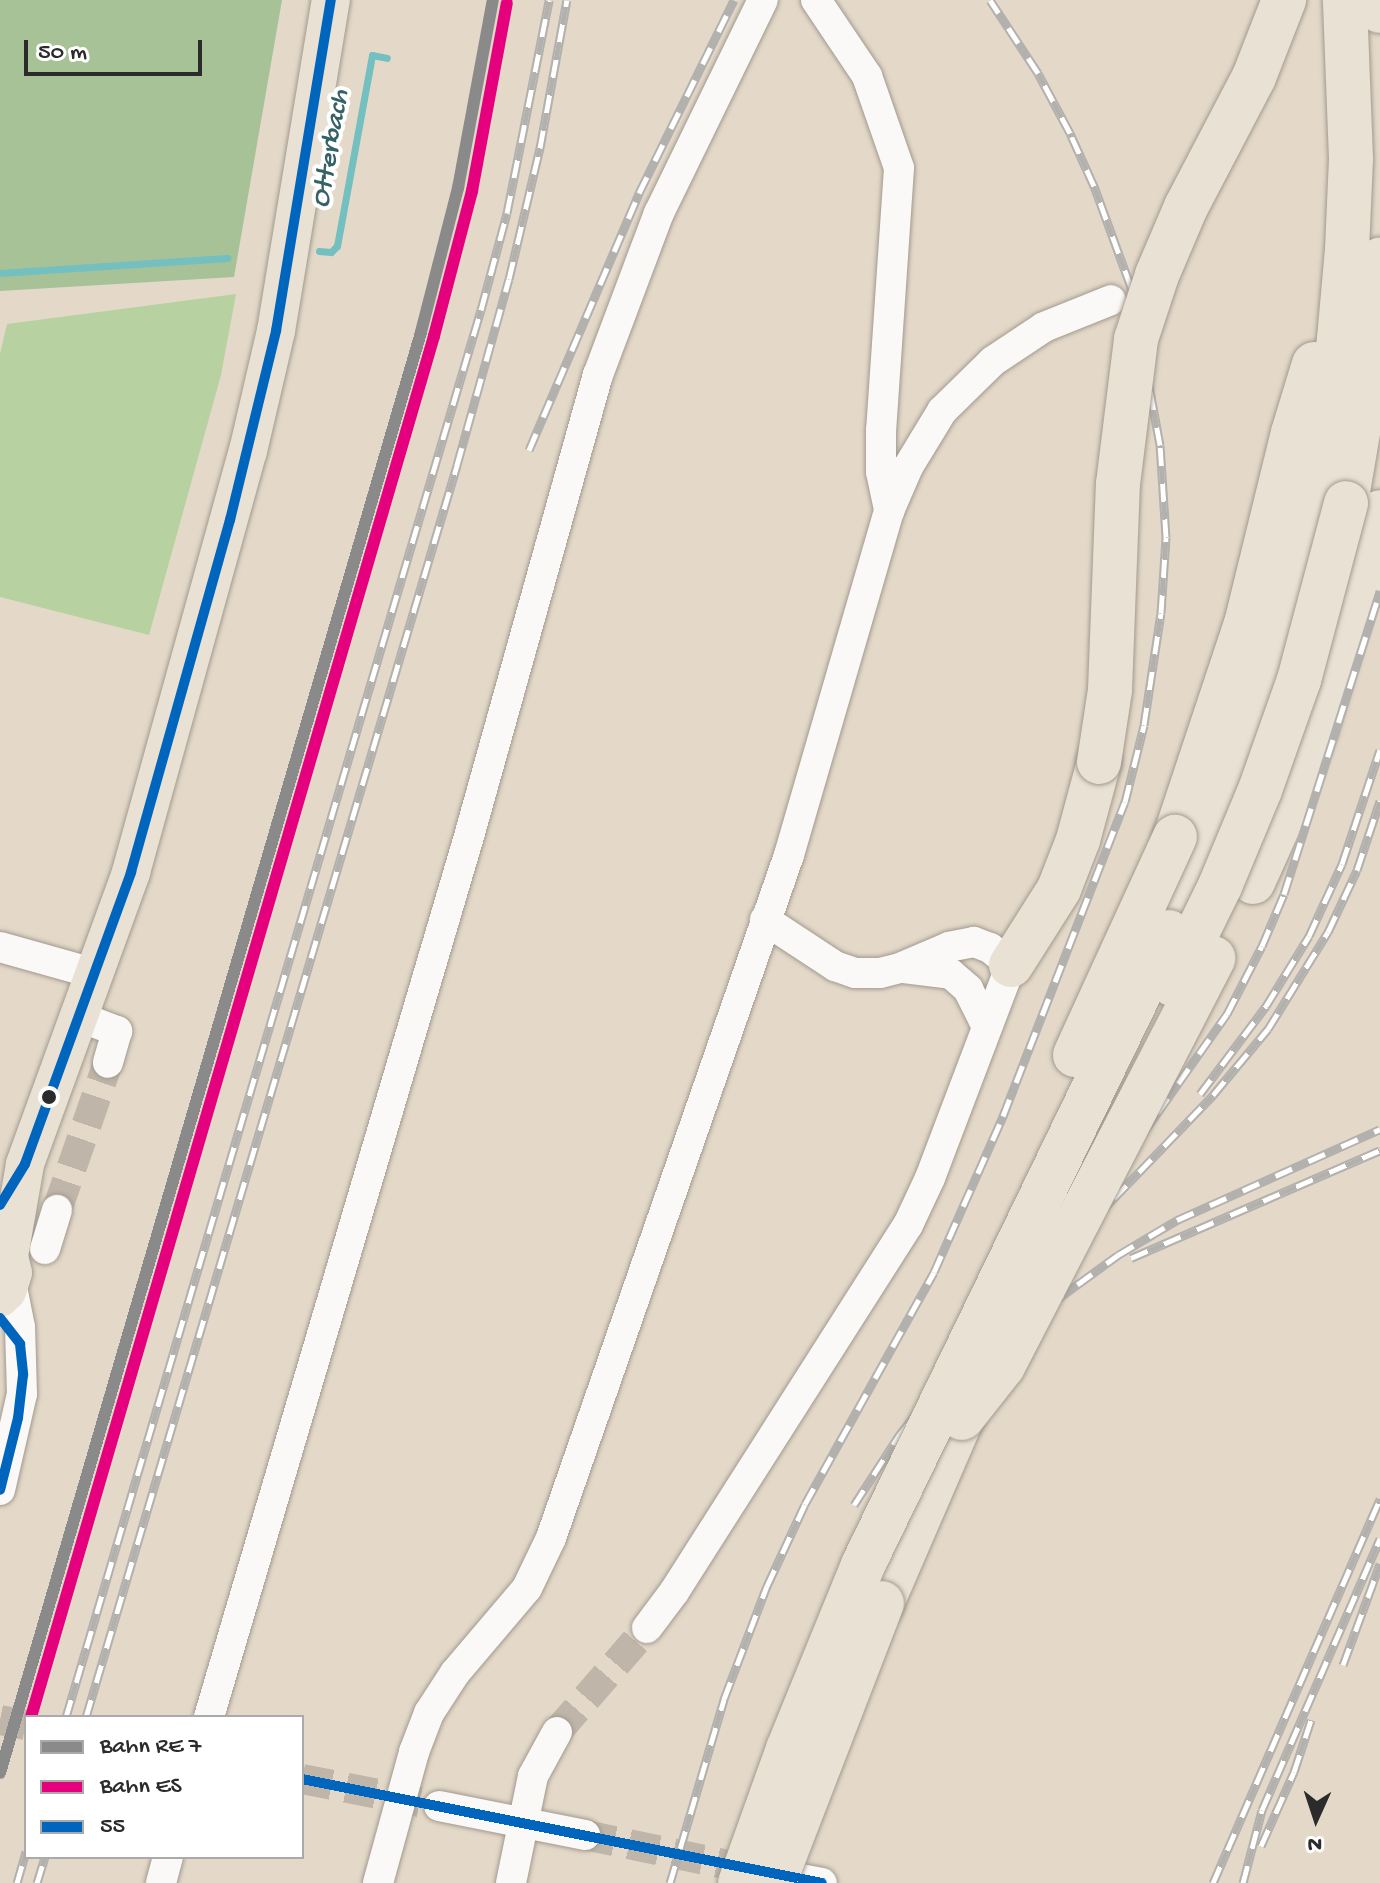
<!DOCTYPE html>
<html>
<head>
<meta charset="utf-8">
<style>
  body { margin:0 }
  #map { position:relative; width:1380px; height:1883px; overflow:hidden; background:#e4d9c8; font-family:"Gochi Hand",sans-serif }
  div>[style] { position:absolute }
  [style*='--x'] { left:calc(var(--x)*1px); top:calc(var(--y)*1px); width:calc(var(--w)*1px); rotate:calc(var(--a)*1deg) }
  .green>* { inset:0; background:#b7d2a0 }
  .forest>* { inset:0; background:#a7c296 }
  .stream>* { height:7px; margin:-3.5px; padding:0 3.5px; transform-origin:3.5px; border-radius:3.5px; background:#74bfbf }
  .minor-tunnel>* { height:30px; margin-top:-15px; transform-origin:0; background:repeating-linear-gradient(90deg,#bfb6a9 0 30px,transparent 0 45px) }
  .roads { filter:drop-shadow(0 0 2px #a19a90) drop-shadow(0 0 2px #a19a90) }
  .minor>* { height:30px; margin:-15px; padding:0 15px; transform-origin:15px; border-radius:15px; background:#fbf9f7 }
  .major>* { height:38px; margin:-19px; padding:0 19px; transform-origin:19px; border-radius:19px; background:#e9e1d4 }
  .highway>* { height:44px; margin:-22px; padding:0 22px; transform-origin:22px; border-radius:22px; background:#e9e1d4 }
  .rail>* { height:9px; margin-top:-4.5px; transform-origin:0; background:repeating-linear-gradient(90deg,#fff 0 18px,#b3b1ae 0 36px); box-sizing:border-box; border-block:2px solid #b3b1ae }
  .bridges { filter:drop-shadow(0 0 2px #a19a90) drop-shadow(0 0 2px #a19a90) }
  .highway-bridge>* { height:44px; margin:-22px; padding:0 22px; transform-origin:22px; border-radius:22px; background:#e9e1d4 }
  .bus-1>* { height:10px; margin:-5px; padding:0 5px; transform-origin:5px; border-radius:5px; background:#0065bd }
  .rail-1>* { height:12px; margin:-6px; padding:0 6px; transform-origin:6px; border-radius:6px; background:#8a8a8a }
  .rail-2>* { height:12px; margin:-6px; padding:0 6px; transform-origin:6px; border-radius:6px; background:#e5007d }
  .dots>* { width:22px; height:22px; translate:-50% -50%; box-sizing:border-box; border:4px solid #fff; border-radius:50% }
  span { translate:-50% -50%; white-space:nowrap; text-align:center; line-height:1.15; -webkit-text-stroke:8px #fff; paint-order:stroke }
  .water-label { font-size:28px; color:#356265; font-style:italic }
  .legend { position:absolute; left:24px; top:1715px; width:280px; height:144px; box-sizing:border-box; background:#fff; border:2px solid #aaa; margin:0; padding:10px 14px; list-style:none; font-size:24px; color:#2b2b2b }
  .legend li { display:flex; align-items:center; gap:16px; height:40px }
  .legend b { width:40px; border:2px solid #aaa }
  .north { position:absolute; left:1276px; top:1779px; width:80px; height:80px; -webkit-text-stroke:6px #fff; paint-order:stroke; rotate:183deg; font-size:22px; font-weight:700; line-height:32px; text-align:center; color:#2b2b2b }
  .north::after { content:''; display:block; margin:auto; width:28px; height:36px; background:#2b2b2b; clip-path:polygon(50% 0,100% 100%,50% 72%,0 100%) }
  .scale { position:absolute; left:24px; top:40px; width:178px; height:36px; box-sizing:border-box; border:4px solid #2b2b2b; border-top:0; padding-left:10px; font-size:24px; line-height:28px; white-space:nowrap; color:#2b2b2b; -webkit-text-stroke:6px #fff; paint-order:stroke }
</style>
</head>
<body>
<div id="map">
  <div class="green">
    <div style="clip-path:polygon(236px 294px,221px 375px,149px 635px,0 597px,0 354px,7px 324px)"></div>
  </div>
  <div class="forest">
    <div style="clip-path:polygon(0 0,282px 0,234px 277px,0 291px)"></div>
  </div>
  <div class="stream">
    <div style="--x:319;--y:251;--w:12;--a:5"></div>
    <div style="--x:331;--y:252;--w:8;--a:-45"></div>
    <div style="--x:337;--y:246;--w:194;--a:-79.6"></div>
    <div style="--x:372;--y:55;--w:15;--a:11"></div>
    <div style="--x:0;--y:273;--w:228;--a:-3.8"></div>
  </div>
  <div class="minor-tunnel">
    <div style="--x:57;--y:1210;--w:156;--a:-70.9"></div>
    <div style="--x:0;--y:1720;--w:26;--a:11"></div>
    <div style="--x:557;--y:1732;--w:138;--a:-49.1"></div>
    <div style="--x:302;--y:1779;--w:140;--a:11.1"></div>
    <div style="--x:585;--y:1835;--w:156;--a:11.8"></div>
  </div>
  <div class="roads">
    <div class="minor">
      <div style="--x:816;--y:0;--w:92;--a:56.1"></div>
      <div style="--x:867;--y:76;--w:97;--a:70.8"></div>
      <div style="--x:899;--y:168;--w:262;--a:93.9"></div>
      <div style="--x:881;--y:429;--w:43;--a:90"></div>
      <div style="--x:881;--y:472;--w:40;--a:78"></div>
      <div style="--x:0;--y:947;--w:100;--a:15.7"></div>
      <div style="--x:904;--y:968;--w:47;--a:7.3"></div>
      <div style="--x:951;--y:974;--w:23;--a:41"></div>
      <div style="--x:968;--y:989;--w:42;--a:63.4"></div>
      <div style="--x:80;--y:1017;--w:40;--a:21"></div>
      <div style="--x:117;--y:1031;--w:33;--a:106"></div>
      <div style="--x:45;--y:1249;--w:41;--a:-72.9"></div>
      <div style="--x:0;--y:1490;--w:98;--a:-77.1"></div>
      <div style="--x:22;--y:1394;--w:67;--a:-91.7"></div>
      <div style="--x:20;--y:1327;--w:46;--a:-101.3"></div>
      <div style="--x:647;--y:1628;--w:45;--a:-53.1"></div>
      <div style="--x:674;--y:1592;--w:435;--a:-57.5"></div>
      <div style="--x:908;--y:1225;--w:52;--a:-64.9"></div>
      <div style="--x:930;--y:1178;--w:228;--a:-69.2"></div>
      <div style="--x:1011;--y:965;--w:27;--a:-141"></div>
      <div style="--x:990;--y:948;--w:17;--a:-159"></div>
      <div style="--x:974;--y:942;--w:25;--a:169"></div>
      <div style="--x:949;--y:947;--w:53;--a:156.8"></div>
      <div style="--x:900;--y:968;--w:21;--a:166"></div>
      <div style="--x:880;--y:973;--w:25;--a:180"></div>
      <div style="--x:855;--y:973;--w:21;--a:-161"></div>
      <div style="--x:835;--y:966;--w:84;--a:-146.7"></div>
      <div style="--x:209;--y:1717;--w:914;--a:-73.55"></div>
      <div style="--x:468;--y:840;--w:483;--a:-74.4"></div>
      <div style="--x:598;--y:375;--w:173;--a:-69.4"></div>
      <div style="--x:659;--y:213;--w:237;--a:-64"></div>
      <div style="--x:439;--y:1806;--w:149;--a:11.2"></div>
      <div style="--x:759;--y:1871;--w:64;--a:10.8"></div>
      <div style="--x:161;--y:1883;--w:27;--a:-75"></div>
      <div style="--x:378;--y:1883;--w:136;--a:-74.6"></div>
      <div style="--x:414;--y:1752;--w:42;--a:-69"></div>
      <div style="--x:429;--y:1713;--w:48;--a:-57"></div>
      <div style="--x:455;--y:1673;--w:111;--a:-49.7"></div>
      <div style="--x:527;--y:1588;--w:55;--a:-64.4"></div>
      <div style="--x:551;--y:1538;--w:723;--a:-70.79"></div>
      <div style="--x:789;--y:855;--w:358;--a:-73.8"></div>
      <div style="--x:889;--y:511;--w:48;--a:-66.6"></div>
      <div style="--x:908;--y:467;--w:66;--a:-58.7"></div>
      <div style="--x:942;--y:411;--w:71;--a:-44.4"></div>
      <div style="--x:993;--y:361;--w:61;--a:-33.7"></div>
      <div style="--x:1044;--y:327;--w:72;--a:-21.9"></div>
      <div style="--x:511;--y:1883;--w:109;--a:-78.4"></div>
      <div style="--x:533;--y:1776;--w:50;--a:-61.4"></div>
    </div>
    <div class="major">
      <div style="--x:0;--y:1246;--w:13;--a:48"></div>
      <div style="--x:9;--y:1256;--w:17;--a:77"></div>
      <div style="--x:13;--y:1273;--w:19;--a:108"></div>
      <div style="--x:7;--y:1291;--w:10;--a:135"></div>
      <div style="--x:9;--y:1256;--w:93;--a:-80.1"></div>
      <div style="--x:25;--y:1164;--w:311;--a:-70"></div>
      <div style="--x:131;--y:872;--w:437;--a:-74.5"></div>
      <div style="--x:248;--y:451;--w:123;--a:-76.9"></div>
      <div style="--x:276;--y:331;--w:336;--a:-80.6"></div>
    </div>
    <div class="highway">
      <div style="--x:1379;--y:0;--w:11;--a:85"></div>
      <div style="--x:1346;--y:503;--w:137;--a:-80.3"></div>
      <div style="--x:1369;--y:368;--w:109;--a:-84.2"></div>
      <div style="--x:1175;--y:837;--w:225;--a:-71.6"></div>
      <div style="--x:1246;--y:624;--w:197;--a:-76.2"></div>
      <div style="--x:1293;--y:433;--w:72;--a:-73.1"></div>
      <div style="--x:1253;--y:882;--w:85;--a:-65.8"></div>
      <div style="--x:1288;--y:804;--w:81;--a:-69.8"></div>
      <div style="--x:1316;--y:728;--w:225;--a:-73.5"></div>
      <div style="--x:1169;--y:932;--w:169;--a:-67.4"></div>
      <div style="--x:1234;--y:776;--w:105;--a:-70.5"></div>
      <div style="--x:1269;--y:677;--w:112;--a:-74"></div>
      <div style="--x:1300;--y:569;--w:72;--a:-77.1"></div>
      <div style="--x:1316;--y:499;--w:162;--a:-81.8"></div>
      <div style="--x:1339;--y:339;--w:89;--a:-84.9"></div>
      <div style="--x:1347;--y:250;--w:91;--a:-87.5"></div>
      <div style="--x:1351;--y:159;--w:159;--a:-92.2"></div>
      <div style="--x:1011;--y:965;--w:90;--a:-57.7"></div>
      <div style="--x:1059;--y:889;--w:53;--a:-68.8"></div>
      <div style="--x:1078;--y:840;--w:81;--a:-74.9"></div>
      <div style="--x:882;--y:1603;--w:202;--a:-66.6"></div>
    </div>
  </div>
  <div class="rail">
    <div style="--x:529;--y:450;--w:280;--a:-66.8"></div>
    <div style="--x:639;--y:193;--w:215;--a:-63.8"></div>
    <div style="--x:1200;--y:1094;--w:110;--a:-53.1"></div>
    <div style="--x:1266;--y:1006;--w:82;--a:-58.4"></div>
    <div style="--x:1309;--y:936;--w:79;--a:-65.4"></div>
    <div style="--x:1342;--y:864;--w:120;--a:-71.6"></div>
    <div style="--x:1089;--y:1224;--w:179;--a:-46.1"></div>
    <div style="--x:1213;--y:1095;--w:86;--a:-50.2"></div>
    <div style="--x:1268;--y:1029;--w:114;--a:-58.3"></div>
    <div style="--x:1328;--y:932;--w:68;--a:-64.9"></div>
    <div style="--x:1357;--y:870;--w:73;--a:-71.6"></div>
    <div style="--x:1131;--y:1258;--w:271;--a:-23.4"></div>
    <div style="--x:990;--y:1348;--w:158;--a:-36"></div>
    <div style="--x:1118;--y:1255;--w:69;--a:-30.7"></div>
    <div style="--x:1177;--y:1220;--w:222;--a:-24.1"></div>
    <div style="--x:854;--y:1505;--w:85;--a:-57.1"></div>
    <div style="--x:900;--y:1434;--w:125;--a:-51.5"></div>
    <div style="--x:978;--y:1336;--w:107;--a:-45"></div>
    <div style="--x:1054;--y:1260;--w:301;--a:-54.9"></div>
    <div style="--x:1227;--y:1014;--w:76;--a:-62.8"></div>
    <div style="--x:1262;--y:946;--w:56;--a:-67.1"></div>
    <div style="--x:1284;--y:894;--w:318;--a:-72.4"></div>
    <div style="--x:1343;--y:1665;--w:108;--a:-69.9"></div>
    <div style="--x:66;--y:1717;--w:1467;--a:-73.57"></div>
    <div style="--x:481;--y:310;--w:100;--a:-75"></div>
    <div style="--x:507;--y:213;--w:217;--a:-78.8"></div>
    <div style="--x:86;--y:1717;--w:1306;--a:-73.49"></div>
    <div style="--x:457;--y:465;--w:193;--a:-74.4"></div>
    <div style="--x:509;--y:279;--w:135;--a:-76.7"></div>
    <div style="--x:540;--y:148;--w:150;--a:-79.7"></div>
    <div style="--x:1261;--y:1846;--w:81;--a:-66"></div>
    <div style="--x:1294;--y:1772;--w:55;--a:-71.9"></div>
    <div style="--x:17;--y:1883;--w:33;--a:-74"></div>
    <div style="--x:37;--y:1883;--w:27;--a:-73"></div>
    <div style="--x:670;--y:1883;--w:192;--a:-73.6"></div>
    <div style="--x:724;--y:1699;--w:121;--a:-69.2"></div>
    <div style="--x:767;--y:1586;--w:90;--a:-65.1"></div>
    <div style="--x:805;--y:1504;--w:265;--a:-60.9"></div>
    <div style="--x:934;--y:1272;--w:171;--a:-66.1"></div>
    <div style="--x:1003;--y:1116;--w:337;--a:-68.8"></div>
    <div style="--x:1125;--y:802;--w:79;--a:-76.1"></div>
    <div style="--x:1144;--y:725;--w:113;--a:-81.4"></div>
    <div style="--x:1161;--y:613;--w:76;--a:-86.2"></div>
    <div style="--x:1166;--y:537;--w:92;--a:-93.7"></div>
    <div style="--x:1160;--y:445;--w:161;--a:-100.4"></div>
    <div style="--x:1131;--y:287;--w:108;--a:-110.1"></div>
    <div style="--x:1094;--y:186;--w:58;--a:-114.4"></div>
    <div style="--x:1070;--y:133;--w:68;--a:-118.1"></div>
    <div style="--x:1038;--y:73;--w:87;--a:-123.3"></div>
    <div style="--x:1213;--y:1883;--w:419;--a:-66.5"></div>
    <div style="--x:1243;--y:1883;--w:75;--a:-75.4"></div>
    <div style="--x:1262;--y:1810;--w:296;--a:-66.5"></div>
  </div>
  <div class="bridges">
    <div class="highway-bridge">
      <div style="--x:1099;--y:762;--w:73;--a:-81.3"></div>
      <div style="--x:1110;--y:690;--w:206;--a:-87.8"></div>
      <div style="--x:1118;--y:484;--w:146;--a:-82.9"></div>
      <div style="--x:1136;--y:339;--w:67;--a:-71.8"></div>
      <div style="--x:1157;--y:275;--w:74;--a:-66.9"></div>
      <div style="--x:1186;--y:207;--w:147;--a:-62.4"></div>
      <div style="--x:1254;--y:77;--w:83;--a:-68.7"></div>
      <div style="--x:1172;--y:984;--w:109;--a:-63.9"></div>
      <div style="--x:1220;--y:886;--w:104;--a:-67.4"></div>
      <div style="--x:1260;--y:790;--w:117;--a:-70.5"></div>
      <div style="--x:1299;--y:680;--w:183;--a:-75.1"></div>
      <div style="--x:1075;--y:1055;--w:240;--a:-65.4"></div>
      <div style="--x:962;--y:1418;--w:66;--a:-51.7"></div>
      <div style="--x:1003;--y:1366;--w:459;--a:-62.7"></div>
      <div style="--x:740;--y:1883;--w:142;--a:-70.3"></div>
      <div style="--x:788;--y:1749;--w:199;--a:-67.8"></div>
      <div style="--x:863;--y:1565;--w:703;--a:-64.2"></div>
      <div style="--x:774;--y:1883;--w:300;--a:-68.9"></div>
    </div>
  </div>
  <div class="bus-1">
    <div style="--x:0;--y:1205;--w:48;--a:-58.6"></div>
    <div style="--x:25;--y:1164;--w:311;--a:-70"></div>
    <div style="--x:131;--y:872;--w:366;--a:-74.3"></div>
    <div style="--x:230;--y:520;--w:195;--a:-76.3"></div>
    <div style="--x:276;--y:331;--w:336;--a:-80.6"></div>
    <div style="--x:0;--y:1318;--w:33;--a:52"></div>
    <div style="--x:20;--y:1344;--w:31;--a:84"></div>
    <div style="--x:23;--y:1375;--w:43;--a:96.6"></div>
    <div style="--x:18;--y:1418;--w:74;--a:104"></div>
    <div style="--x:302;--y:1779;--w:530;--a:11.31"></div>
  </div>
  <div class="rail-1">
    <div style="--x:0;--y:1773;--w:1501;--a:-73.71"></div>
    <div style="--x:421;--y:332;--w:149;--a:-75.6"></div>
    <div style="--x:458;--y:188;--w:191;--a:-79.5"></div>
  </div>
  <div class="rail-2">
    <div style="--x:31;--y:1717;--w:1439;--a:-73.73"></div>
    <div style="--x:434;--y:336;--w:150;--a:-75.3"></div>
    <div style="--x:472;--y:191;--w:191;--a:-79.5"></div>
  </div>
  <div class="dots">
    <div style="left:49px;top:1097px;background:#2b2b2b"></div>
  </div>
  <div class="water-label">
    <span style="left:332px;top:149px;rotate:-80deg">Otterbach</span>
  </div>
  <ul class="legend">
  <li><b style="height:10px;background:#8a8a8a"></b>Bahn RE 7</li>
  <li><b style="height:10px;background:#e5007d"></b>Bahn ES</li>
  <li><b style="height:10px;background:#0065bd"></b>55</li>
  </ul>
  <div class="north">N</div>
  <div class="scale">50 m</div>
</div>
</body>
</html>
